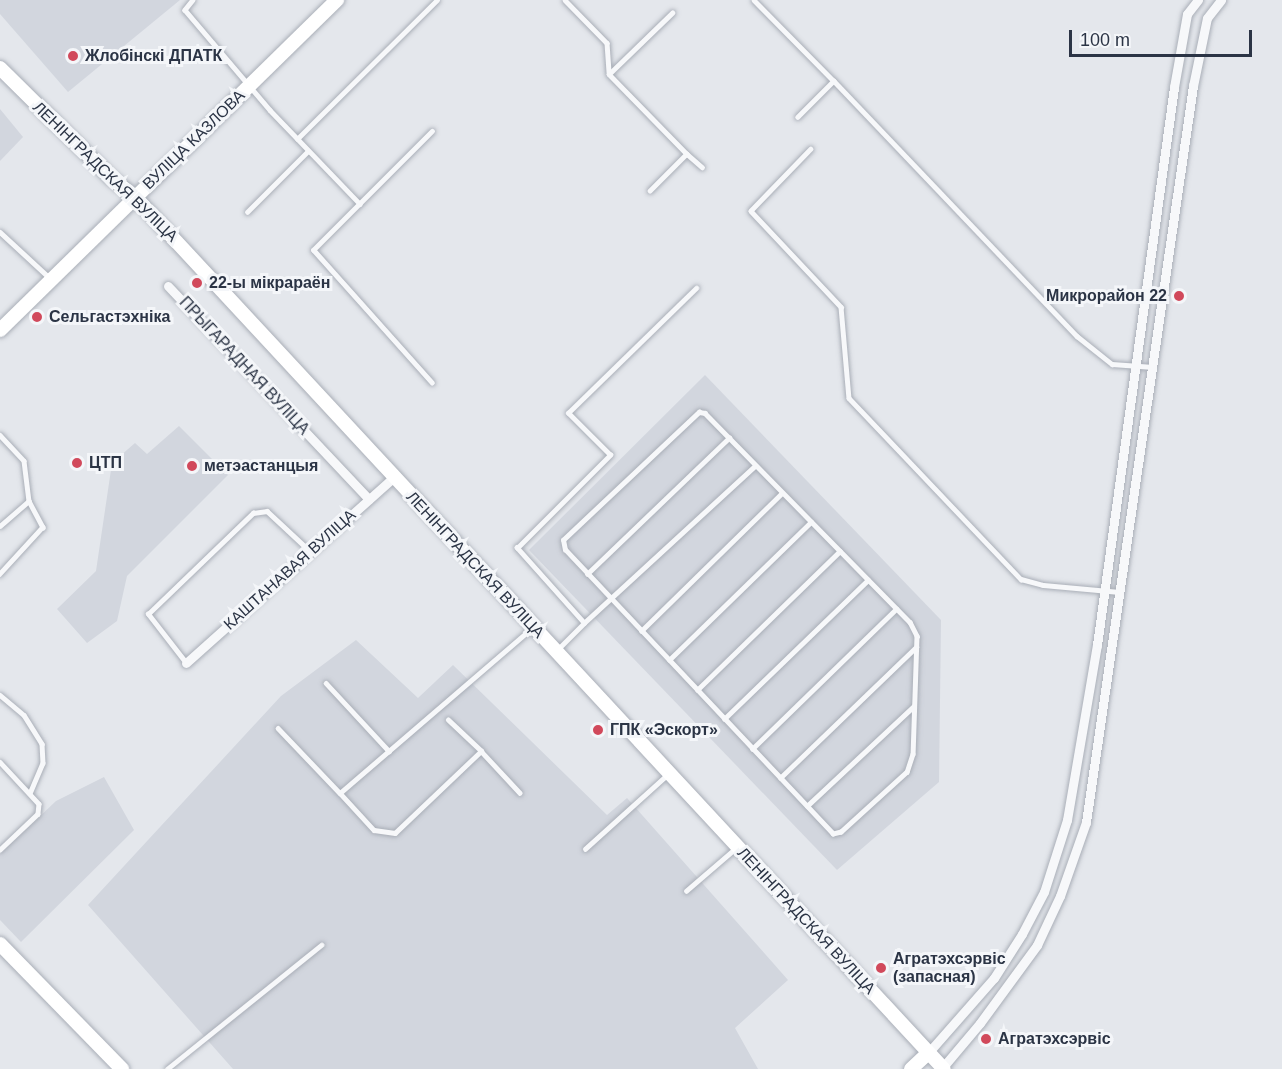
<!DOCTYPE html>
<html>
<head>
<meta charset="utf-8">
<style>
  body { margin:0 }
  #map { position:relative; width:1282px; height:1069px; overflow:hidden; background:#e4e7ec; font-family:Helvetica,sans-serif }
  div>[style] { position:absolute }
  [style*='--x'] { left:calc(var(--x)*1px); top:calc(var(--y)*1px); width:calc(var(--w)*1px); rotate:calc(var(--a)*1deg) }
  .built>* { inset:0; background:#d2d6de }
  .roads { filter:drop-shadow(0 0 2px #a9aeb7) drop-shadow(0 0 2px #a9aeb7) }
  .lane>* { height:4.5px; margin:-2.25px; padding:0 2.25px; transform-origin:2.25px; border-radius:2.25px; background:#f7f8fa }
  .street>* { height:9px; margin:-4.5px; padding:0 4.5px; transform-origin:4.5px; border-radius:4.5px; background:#f7f8fa }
  .secondary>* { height:14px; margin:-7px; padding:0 7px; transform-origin:7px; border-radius:7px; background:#fff }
  .dots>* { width:16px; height:16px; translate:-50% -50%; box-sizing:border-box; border:3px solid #f4f6f9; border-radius:50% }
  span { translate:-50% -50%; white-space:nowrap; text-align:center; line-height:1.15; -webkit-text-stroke:6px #f4f6f9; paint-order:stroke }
  .poi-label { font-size:16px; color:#2b3445; font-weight:700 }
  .left { translate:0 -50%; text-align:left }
  .right { translate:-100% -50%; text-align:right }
  .street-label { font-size:16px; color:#2b3445 }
  .scale { position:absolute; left:1069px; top:30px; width:183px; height:27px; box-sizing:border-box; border:3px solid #2b3445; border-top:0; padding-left:8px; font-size:18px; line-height:21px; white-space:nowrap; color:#2b3445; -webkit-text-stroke:4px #f4f6f9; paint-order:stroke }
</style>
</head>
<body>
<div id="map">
  <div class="built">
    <div style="clip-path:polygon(0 0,180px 0,68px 92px,0 14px)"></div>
    <div style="clip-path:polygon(0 109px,23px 137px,0 161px)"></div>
    <div style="clip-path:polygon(705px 375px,941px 620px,939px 782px,837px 870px,529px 550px)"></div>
    <div style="clip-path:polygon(179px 426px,228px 475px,127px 576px,117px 621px,87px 643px,57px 609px,96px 571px,112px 463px,135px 443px,147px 454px)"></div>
    <div style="clip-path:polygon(356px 640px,418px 698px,453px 665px,607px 815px,627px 798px,788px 980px,735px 1028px,758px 1069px,233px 1069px,88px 905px,281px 696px)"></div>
    <div style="clip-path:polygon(104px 777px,134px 830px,21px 942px,0 920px,0 854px,56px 801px)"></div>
  </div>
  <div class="roads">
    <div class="lane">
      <div style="--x:193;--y:0;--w:13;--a:129"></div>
      <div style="--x:185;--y:10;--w:131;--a:49.6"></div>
      <div style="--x:270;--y:110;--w:130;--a:46.2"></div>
      <div style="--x:565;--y:0;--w:60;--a:45.7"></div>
      <div style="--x:607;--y:43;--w:31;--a:86"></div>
      <div style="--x:609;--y:74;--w:112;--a:45.7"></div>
      <div style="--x:687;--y:154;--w:52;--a:135"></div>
      <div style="--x:754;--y:0;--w:114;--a:45.4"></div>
      <div style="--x:834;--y:81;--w:51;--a:135"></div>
      <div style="--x:609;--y:74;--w:88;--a:-44.1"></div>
      <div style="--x:834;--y:81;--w:352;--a:46.4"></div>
      <div style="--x:1077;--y:336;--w:45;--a:38.7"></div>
      <div style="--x:1112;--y:364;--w:41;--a:4.2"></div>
      <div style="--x:297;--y:139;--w:197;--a:-44.8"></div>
      <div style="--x:811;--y:149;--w:86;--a:134.1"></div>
      <div style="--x:751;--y:211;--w:132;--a:46.8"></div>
      <div style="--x:841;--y:307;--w:91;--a:85"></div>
      <div style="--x:849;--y:398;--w:250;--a:46.5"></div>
      <div style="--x:1021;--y:579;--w:23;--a:15"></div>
      <div style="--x:1043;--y:585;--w:77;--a:5.2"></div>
      <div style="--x:687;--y:154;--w:20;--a:41"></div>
      <div style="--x:247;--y:212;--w:86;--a:-45"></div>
      <div style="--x:0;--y:232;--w:69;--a:42.7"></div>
      <div style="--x:432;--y:383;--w:178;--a:-131.8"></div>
      <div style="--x:313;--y:250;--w:168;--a:-45"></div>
      <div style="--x:699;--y:412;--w:6;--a:9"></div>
      <div style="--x:705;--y:413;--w:293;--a:45.6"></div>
      <div style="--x:910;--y:622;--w:16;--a:63"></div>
      <div style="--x:917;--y:636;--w:118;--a:91.9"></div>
      <div style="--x:913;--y:754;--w:19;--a:108"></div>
      <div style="--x:907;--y:772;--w:89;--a:137.7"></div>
      <div style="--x:841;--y:832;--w:8;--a:166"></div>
      <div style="--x:833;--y:834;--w:390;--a:-133.3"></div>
      <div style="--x:565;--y:550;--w:10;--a:-101"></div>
      <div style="--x:563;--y:540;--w:187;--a:-43.3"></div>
      <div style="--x:0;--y:435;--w:35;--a:47"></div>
      <div style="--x:24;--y:461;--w:40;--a:82.9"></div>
      <div style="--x:29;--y:501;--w:30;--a:62"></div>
      <div style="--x:43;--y:527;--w:64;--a:132.5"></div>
      <div style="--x:0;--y:526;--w:38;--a:-41"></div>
      <div style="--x:587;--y:574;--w:197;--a:-43.8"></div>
      <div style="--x:584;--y:623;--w:232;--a:-42.6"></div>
      <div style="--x:641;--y:631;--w:197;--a:-44.4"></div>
      <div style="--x:557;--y:650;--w:38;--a:-45"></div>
      <div style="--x:584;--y:623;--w:101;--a:-131.8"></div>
      <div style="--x:517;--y:548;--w:132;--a:-45"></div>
      <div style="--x:610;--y:455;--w:59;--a:-135"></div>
      <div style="--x:568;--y:413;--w:179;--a:-44.3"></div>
      <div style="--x:669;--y:660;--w:198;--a:-44.2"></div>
      <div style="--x:186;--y:663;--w:62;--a:-127.8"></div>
      <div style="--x:148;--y:614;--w:146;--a:-43.9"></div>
      <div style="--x:253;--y:513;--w:14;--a:-8"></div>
      <div style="--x:267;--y:511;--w:60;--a:43"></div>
      <div style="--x:326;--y:683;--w:93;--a:47.2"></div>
      <div style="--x:697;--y:690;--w:199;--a:-44.2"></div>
      <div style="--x:0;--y:695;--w:31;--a:40"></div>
      <div style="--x:24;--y:715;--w:34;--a:58"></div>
      <div style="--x:42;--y:744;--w:19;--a:87"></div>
      <div style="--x:43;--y:763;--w:33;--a:113"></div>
      <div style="--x:724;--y:719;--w:200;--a:-44"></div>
      <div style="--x:278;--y:728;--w:90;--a:46.4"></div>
      <div style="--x:340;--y:793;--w:255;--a:-40.7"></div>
      <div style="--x:752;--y:749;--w:201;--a:-44.2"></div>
      <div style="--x:481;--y:751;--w:57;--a:47.1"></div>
      <div style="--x:0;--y:762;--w:57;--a:47.1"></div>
      <div style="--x:39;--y:804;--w:10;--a:96"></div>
      <div style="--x:38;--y:814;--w:52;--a:136.5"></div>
      <div style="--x:780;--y:778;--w:189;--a:-43.9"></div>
      <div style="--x:340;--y:793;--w:50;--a:47.4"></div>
      <div style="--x:374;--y:830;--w:21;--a:8"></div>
      <div style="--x:395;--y:833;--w:119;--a:-43.6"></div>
      <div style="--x:481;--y:751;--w:45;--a:-136.8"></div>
      <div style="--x:807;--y:806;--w:146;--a:-43.1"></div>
      <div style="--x:585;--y:849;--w:110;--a:-42.1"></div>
      <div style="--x:686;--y:891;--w:67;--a:-40.8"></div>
      <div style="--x:167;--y:1069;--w:198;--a:-38.8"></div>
    </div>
    <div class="street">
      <div style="--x:168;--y:286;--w:293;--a:46.7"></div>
      <div style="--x:186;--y:663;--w:278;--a:-41.8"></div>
      <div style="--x:928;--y:1053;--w:100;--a:-48.7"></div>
      <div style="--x:994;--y:978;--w:52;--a:-57.5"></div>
      <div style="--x:1022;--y:934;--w:47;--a:-62.4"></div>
      <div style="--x:1044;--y:892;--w:76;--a:-72.3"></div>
      <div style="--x:1067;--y:820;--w:178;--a:-80.3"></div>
      <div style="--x:1097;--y:645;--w:563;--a:-82.14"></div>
      <div style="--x:1174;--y:87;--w:74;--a:-79.9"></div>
      <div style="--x:1187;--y:14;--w:18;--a:-52"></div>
      <div style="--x:943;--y:1067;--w:57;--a:-49.9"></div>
      <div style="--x:980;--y:1023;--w:97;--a:-53.8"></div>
      <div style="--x:1037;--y:945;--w:54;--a:-64.9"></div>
      <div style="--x:1060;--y:896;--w:78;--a:-70.6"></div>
      <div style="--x:1086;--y:822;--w:744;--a:-81.73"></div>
      <div style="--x:1193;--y:86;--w:69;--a:-78.4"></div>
      <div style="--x:1207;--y:18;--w:23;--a:-52"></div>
    </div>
    <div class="secondary">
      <div style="--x:0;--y:68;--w:155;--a:44.7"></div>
      <div style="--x:110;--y:177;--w:32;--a:39"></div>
      <div style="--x:135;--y:197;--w:1189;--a:47.15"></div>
      <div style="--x:0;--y:330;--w:472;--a:-44.4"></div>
      <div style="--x:0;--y:944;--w:175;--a:45.7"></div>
      <div style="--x:911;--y:1069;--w:23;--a:-43"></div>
    </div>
  </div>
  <div class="dots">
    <div style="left:73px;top:56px;background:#d1495b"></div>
    <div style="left:197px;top:283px;background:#d1495b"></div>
    <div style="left:1179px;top:296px;background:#d1495b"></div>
    <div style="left:37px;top:317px;background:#d1495b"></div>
    <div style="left:77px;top:463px;background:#d1495b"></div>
    <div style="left:192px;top:466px;background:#d1495b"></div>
    <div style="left:598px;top:730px;background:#d1495b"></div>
    <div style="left:881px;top:968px;background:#d1495b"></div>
    <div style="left:986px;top:1039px;background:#d1495b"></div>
  </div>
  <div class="poi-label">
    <span class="left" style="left:85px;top:56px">Жлобінскі ДПАТК</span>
    <span class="left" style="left:209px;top:283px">22-ы мікрараён</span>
    <span class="right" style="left:1167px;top:296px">Микрорайон 22</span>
    <span class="left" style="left:49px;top:317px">Сельгастэхніка</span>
    <span class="left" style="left:89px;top:463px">ЦТП</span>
    <span class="left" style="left:204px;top:466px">метэастанцыя</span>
    <span class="left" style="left:610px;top:730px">ГПК «Эскорт»</span>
    <span class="left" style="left:893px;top:968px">Агратэхсэрвіс<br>(запасная)</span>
    <span class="left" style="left:998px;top:1039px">Агратэхсэрвіс</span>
  </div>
  <div class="street-label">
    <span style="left:194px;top:140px;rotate:-44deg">ВУЛІЦА КАЗЛОВА</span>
    <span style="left:105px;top:172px;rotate:44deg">ЛЕНІНГРАДСКАЯ ВУЛІЦА</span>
    <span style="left:244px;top:366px;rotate:47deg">ПРЫГАРАДНАЯ ВУЛІЦА</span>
    <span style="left:475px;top:565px;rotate:47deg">ЛЕНІНГРАДСКАЯ ВУЛІЦА</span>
    <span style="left:290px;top:570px;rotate:-42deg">КАШТАНАВАЯ ВУЛІЦА</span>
    <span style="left:806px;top:921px;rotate:47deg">ЛЕНІНГРАДСКАЯ ВУЛІЦА</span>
  </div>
  <div class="scale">100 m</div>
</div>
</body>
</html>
